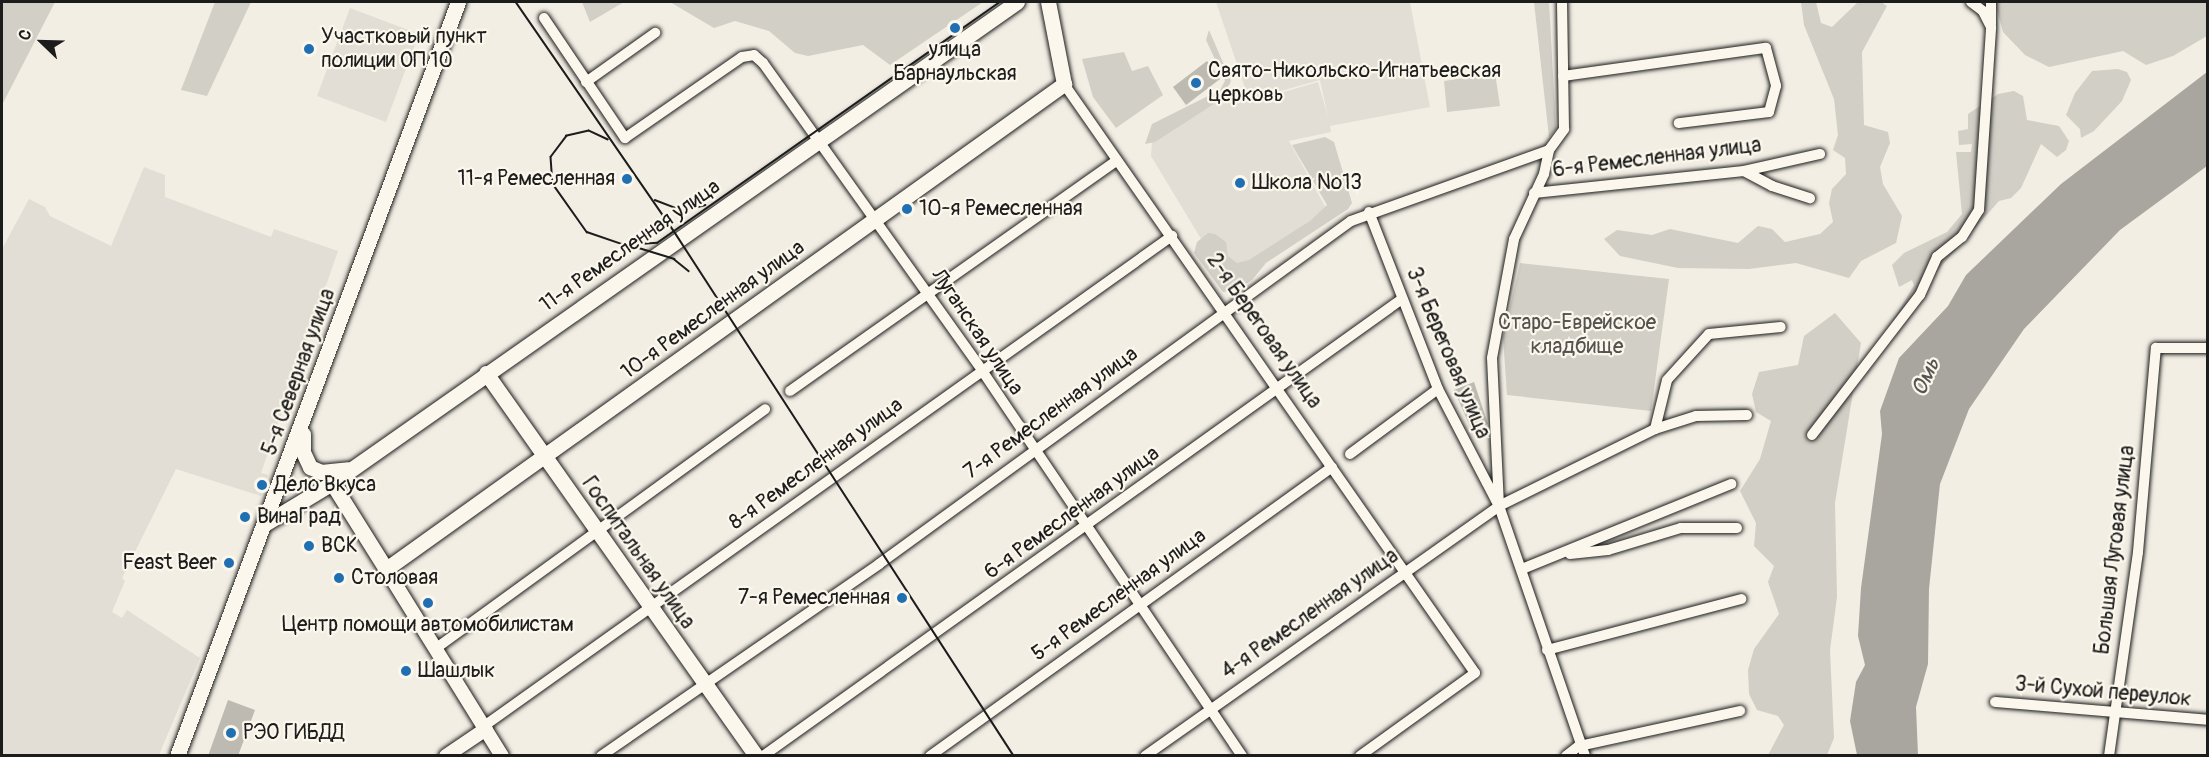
<!DOCTYPE html>
<html>
<head>
<meta charset="utf-8">
<style>
  body { margin:0 }
  #map { position:relative; width:2209px; height:757px; overflow:hidden; background:#f2eee4; font-family:Pangolin,sans-serif }
  div>[style] { position:absolute }
  [style*='--x'] { left:calc(var(--x)*1px); top:calc(var(--y)*1px); width:calc(var(--w)*1px); rotate:calc(var(--a)*1deg) }
  .built>* { inset:0; background:#e2ded5 }
  .green>* { inset:0; background:#d2cfc6 }
  .water>* { inset:0; background:#a9a6a0 }
  .building>* { inset:0; background:#bdbab1 }
  .roads { filter:drop-shadow(0 0 2px #1c1c1c) drop-shadow(0 0 2px #1c1c1c) }
  .minor>* { height:10px; margin:-5px; padding:0 5px; transform-origin:5px; border-radius:5px; background:#fbf7ec }
  .tertiary>* { height:14px; margin:-7px; padding:0 7px; transform-origin:7px; border-radius:7px; background:#fbf7ec }
  .secondary>* { height:15px; margin:-7.5px; padding:0 7.5px; transform-origin:7.5px; border-radius:7.5px; background:#fbf7ec }
  .tram>* { height:1.5px; margin:-0.75px; padding:0 0.75px; transform-origin:0.75px; border-radius:0.75px; background:#1c1c1c }
  .dots>* { width:16px; height:16px; translate:-50% -50%; box-sizing:border-box; border:3px solid #fbf7ec; border-radius:50% }
  span { translate:-50% -50%; white-space:nowrap; text-align:center; line-height:1.15; -webkit-text-stroke:4.5px #fbf7ec; paint-order:stroke }
  .poi-label { font-size:21px; color:#1c1c1c }
  .left { translate:0 -50%; text-align:left }
  .right { translate:-100% -50%; text-align:right }
  .street-label { font-size:21px; color:#1c1c1c }
  .park-label { font-size:21px; color:#53524f }
  .water-label { font-size:22px; color:#545351; font-style:italic }
  .frame { position:absolute; inset:0; border:3px solid #1c1c1c; pointer-events:none }
  .north { position:absolute; left:12px; top:12px; width:60px; height:60px; -webkit-text-stroke:4px #fbf7ec; paint-order:stroke; rotate:293deg; font-size:16px; font-weight:700; line-height:24px; text-align:center; color:#1c1c1c }
  .north::after { content:''; display:block; margin:auto; width:21px; height:27px; background:#1c1c1c; clip-path:polygon(50% 0,100% 100%,50% 72%,0 100%) }
</style>
</head>
<body>
<div id="map">
  <div class="built">
    <div style="clip-path:polygon(1216px 2px,1410px 2px,1430px 107px,1330px 126px,1331px 132px,1289px 141px,1327px 210px,1230px 287px,1151px 156px,1152px 141px,1232px 90px,1244px 90px,1249px 102px,1318px 82px,1328px 117px,1320px 80px,1249px 100px)"></div>
    <div style="clip-path:polygon(350px 8px,419px 34px,386px 122px,317px 96px)"></div>
    <div style="clip-path:polygon(144px 167px,165px 175px,165px 197px,271px 237px,274px 229px,338px 251px,261px 473px,268px 475px,261px 496px,176px 469px,122px 578px,125px 581px,112px 612px,122px 618px,127px 610px,200px 658px,159px 755px,2px 755px,2px 249px,29px 199px,45px 207px,50px 216px,111px 246px)"></div>
  </div>
  <div class="green">
    <div style="clip-path:polygon(2px 2px,55px 2px,2px 105px)"></div>
    <div style="clip-path:polygon(215px 2px,251px 2px,207px 96px,181px 90px)"></div>
    <div style="clip-path:polygon(582px 2px,624px 2px,590px 22px)"></div>
    <div style="clip-path:polygon(670px 2px,983px 2px,890px 65px,863px 45px,808px 56px,795px 53px,769px 31px,735px 21px,714px 28px)"></div>
    <div style="clip-path:polygon(1534px 2px,1549px 2px,1556px 129px,1549px 137px)"></div>
    <div style="clip-path:polygon(1801px 2px,1816px 2px,1821px 23px,1832px 27px,1858px 2px,1881px 2px,1887px 6px,1862px 52px,1864px 125px,1888px 132px,1890px 143px,1880px 167px,1883px 184px,1902px 216px,1896px 243px,1861px 261px,1849px 278px,1796px 263px,1749px 269px,1678px 268px,1620px 256px,1604px 239px,1617px 230px,1652px 235px,1670px 229px,1738px 243px,1758px 226px,1772px 229px,1785px 242px,1820px 234px,1833px 222px,1829px 203px,1832px 189px,1846px 174px,1845px 158px,1833px 150px,1838px 135px,1834px 99px,1804px 25px)"></div>
    <div style="clip-path:polygon(1995px 2px,2207px 2px,2207px 36px,2173px 56px,2146px 65px,2123px 51px,2049px 67px,2025px 55px,2003px 32px)"></div>
    <div style="clip-path:polygon(1209px 30px,1231px 81px,1226px 91px,1217px 102px,1155px 142px,1145px 144px,1152px 124px,1220px 90px,1225px 81px,1206px 40px)"></div>
    <div style="clip-path:polygon(1124px 52px,1132px 71px,1148px 66px,1163px 95px,1116px 128px,1093px 97px,1082px 59px)"></div>
    <div style="clip-path:polygon(2118px 69px,2127px 72px,2131px 80px,2122px 101px,2094px 131px,2081px 138px,2080px 129px,2066px 115px,2075px 93px,2092px 71px)"></div>
    <div style="clip-path:polygon(1495px 73px,1500px 106px,1447px 112px,1444px 81px)"></div>
    <div style="clip-path:polygon(2014px 91px,2023px 96px,2027px 120px,2059px 126px,2069px 141px,2066px 150px,2057px 157px,2041px 144px,2021px 188px,2011px 198px,1999px 201px,1892px 322px,1914px 285px,1912px 280px,1899px 287px,1892px 265px,1904px 253px,1947px 232px,1962px 214px,1956px 152px,1971px 152px,1972px 144px,1959px 145px,1958px 131px,1968px 129px,1968px 114px,1998px 94px)"></div>
    <div style="clip-path:polygon(1325px 137px,1334px 142px,1352px 203px,1348px 209px,1266px 263px,1252px 280px,1235px 291px,1223px 292px,1194px 253px,1197px 242px,1208px 233px,1215px 234px,1226px 242px,1228px 256px,1237px 263px,1249px 260px,1310px 221px,1327px 205px,1292px 145px)"></div>
    <div style="clip-path:polygon(1520px 263px,1669px 279px,1651px 411px,1507px 395px,1503px 337px)"></div>
    <div style="clip-path:polygon(1835px 313px,1861px 343px,1835px 503px,1837px 597px,1830px 650px,1834px 738px,1827px 755px,1768px 755px,1784px 725px,1778px 716px,1757px 710px,1749px 694px,1748px 670px,1754px 649px,1779px 614px,1768px 582px,1774px 566px,1754px 546px,1756px 523px,1740px 491px,1760px 459px,1771px 421px,1756px 412px,1752px 394px,1759px 372px,1798px 365px,1804px 336px)"></div>
  </div>
  <div class="water">
    <div style="clip-path:polygon(2207px 72px,2207px 166px,2120px 230px,2024px 329px,1969px 409px,1940px 484px,1929px 589px,1928px 664px,1916px 707px,1918px 755px,1857px 755px,1850px 721px,1856px 682px,1865px 665px,1858px 636px,1861px 588px,1882px 434px,1880px 411px,1899px 358px,1948px 306px,1966px 275px,2061px 184px)"></div>
  </div>
  <div class="building">
    <div style="clip-path:polygon(1207px 61px,1220px 79px,1186px 105px,1173px 87px)"></div>
    <div style="clip-path:polygon(1474px 382px,1488px 424px,1472px 431px,1454px 390px)"></div>
    <div style="clip-path:polygon(228px 700px,255px 710px,238px 756px,208px 756px)"></div>
  </div>
  <div class="roads">
    <div class="minor">
      <div style="--x:1991;--y:2;--w:22;--a:90"></div>
      <div style="--x:544;--y:18;--w:145;--a:56"></div>
      <div style="--x:625;--y:138;--w:142;--a:-34.7"></div>
      <div style="--x:742;--y:57;--w:12;--a:-9"></div>
      <div style="--x:754;--y:55;--w:12;--a:42"></div>
      <div style="--x:763;--y:63;--w:376;--a:54.5"></div>
      <div style="--x:981;--y:369;--w:467;--a:56"></div>
      <div style="--x:1563;--y:76;--w:205;--a:-7.9"></div>
      <div style="--x:1766;--y:48;--w:39;--a:75"></div>
      <div style="--x:1776;--y:86;--w:27;--a:105"></div>
      <div style="--x:1769;--y:112;--w:91;--a:173"></div>
      <div style="--x:586;--y:82;--w:85;--a:-35.4"></div>
      <div style="--x:1064;--y:84;--w:718;--a:55.09"></div>
      <div style="--x:1475;--y:673;--w:142;--a:144.2"></div>
      <div style="--x:1744;--y:171;--w:32;--a:28"></div>
      <div style="--x:1772;--y:186;--w:40;--a:18"></div>
      <div style="--x:1534;--y:193;--w:211;--a:-6"></div>
      <div style="--x:1744;--y:171;--w:78;--a:-12.6"></div>
      <div style="--x:1369;--y:212;--w:190;--a:68.7"></div>
      <div style="--x:1438;--y:389;--w:132;--a:62.5"></div>
      <div style="--x:1499;--y:506;--w:264;--a:71"></div>
      <div style="--x:790;--y:391;--w:400;--a:-35.2"></div>
      <div style="--x:1655;--y:429;--w:50;--a:-76.2"></div>
      <div style="--x:1667;--y:380;--w:62;--a:-47.6"></div>
      <div style="--x:1709;--y:334;--w:72;--a:-5.6"></div>
      <div style="--x:1812;--y:435;--w:177;--a:-52.4"></div>
      <div style="--x:1920;--y:295;--w:42;--a:-65.9"></div>
      <div style="--x:1937;--y:257;--w:32;--a:-39"></div>
      <div style="--x:1962;--y:237;--w:32;--a:-58"></div>
      <div style="--x:1979;--y:210;--w:183;--a:-86.2"></div>
      <div style="--x:1991;--y:27;--w:18;--a:-117"></div>
      <div style="--x:1983;--y:11;--w:15;--a:-143"></div>
      <div style="--x:1350;--y:454;--w:109;--a:-36.5"></div>
      <div style="--x:1499;--y:506;--w:148;--a:-92.7"></div>
      <div style="--x:1492;--y:358;--w:121;--a:-79.5"></div>
      <div style="--x:1514;--y:239;--w:72;--a:-65.2"></div>
      <div style="--x:1544;--y:174;--w:25;--a:-78"></div>
      <div style="--x:1570;--y:554;--w:38;--a:-6"></div>
      <div style="--x:1608;--y:550;--w:76;--a:-16.8"></div>
      <div style="--x:1681;--y:528;--w:56;--a:0"></div>
      <div style="--x:1522;--y:569;--w:226;--a:-22.1"></div>
      <div style="--x:435;--y:649;--w:408;--a:-36"></div>
      <div style="--x:1547;--y:650;--w:201;--a:-14.7"></div>
      <div style="--x:1995;--y:702;--w:214;--a:4.8"></div>
      <div style="--x:484;--y:726;--w:845;--a:-35.46"></div>
      <div style="--x:601;--y:756;--w:338;--a:-34.6"></div>
      <div style="--x:879;--y:564;--w:583;--a:-36.01"></div>
      <div style="--x:1351;--y:221;--w:210;--a:-19.7"></div>
      <div style="--x:1549;--y:150;--w:26;--a:-54"></div>
      <div style="--x:1564;--y:129;--w:127;--a:-90.9"></div>
      <div style="--x:763;--y:756;--w:786;--a:-35.57"></div>
      <div style="--x:930;--y:756;--w:495;--a:-35.7"></div>
      <div style="--x:1145;--y:756;--w:433;--a:-35.2"></div>
      <div style="--x:1499;--y:506;--w:174;--a:-26.3"></div>
      <div style="--x:1655;--y:429;--w:43;--a:-17.6"></div>
      <div style="--x:1696;--y:416;--w:51;--a:-1.1"></div>
      <div style="--x:1566;--y:756;--w:16;--a:-38"></div>
      <div style="--x:1579;--y:746;--w:165;--a:-12.3"></div>
      <div style="--x:2109;--y:756;--w:206;--a:-81.9"></div>
      <div style="--x:2138;--y:552;--w:205;--a:-85"></div>
      <div style="--x:2156;--y:348;--w:52;--a:0"></div>
    </div>
    <div class="tertiary">
      <div style="--x:386;--y:569;--w:220;--a:58.2"></div>
      <div style="--x:446;--y:756;--w:48;--a:-34"></div>
    </div>
    <div class="secondary">
      <div style="--x:486;--y:373;--w:469;--a:54.8"></div>
      <div style="--x:303;--y:434;--w:18;--a:90"></div>
      <div style="--x:303;--y:452;--w:17;--a:65"></div>
      <div style="--x:310;--y:467;--w:12;--a:24"></div>
      <div style="--x:321;--y:472;--w:27;--a:-6"></div>
      <div style="--x:332;--y:483;--w:102;--a:57.9"></div>
      <div style="--x:386;--y:569;--w:834;--a:-35.58"></div>
      <div style="--x:1064;--y:84;--w:84;--a:-101"></div>
      <div style="--x:266;--y:523;--w:77;--a:-31.2"></div>
      <div style="--x:332;--y:483;--w:837;--a:-35.08"></div>
      <div style="--x:177;--y:756;--w:805;--a:-69.56"></div>
    </div>
  </div>
  <div class="tram">
    <div style="--x:516;--y:2;--w:278;--a:55.4"></div>
    <div style="--x:674;--y:231;--w:625;--a:57.07"></div>
    <div style="--x:608;--y:140;--w:21;--a:-155"></div>
    <div style="--x:589;--y:131;--w:23;--a:167"></div>
    <div style="--x:567;--y:136;--w:26;--a:127"></div>
    <div style="--x:551;--y:157;--w:27;--a:86"></div>
    <div style="--x:553;--y:184;--w:59;--a:54.7"></div>
    <div style="--x:587;--y:232;--w:40;--a:18.9"></div>
    <div style="--x:625;--y:245;--w:32;--a:-4"></div>
    <div style="--x:657;--y:243;--w:419;--a:-35.1"></div>
    <div style="--x:655;--y:200;--w:30;--a:21"></div>
    <div style="--x:683;--y:211;--w:23;--a:-15"></div>
    <div style="--x:639;--y:248;--w:37;--a:17"></div>
    <div style="--x:674;--y:259;--w:19;--a:39"></div>
  </div>
  <div class="dots">
    <div style="left:955px;top:28px;background:#1f6fb2"></div>
    <div style="left:309px;top:49px;background:#1f6fb2"></div>
    <div style="left:1196px;top:83px;background:#1f6fb2"></div>
    <div style="left:627px;top:179px;background:#1f6fb2"></div>
    <div style="left:1240px;top:183px;background:#1f6fb2"></div>
    <div style="left:907px;top:209px;background:#1f6fb2"></div>
    <div style="left:262px;top:485px;background:#1f6fb2"></div>
    <div style="left:245px;top:517px;background:#1f6fb2"></div>
    <div style="left:309px;top:546px;background:#1f6fb2"></div>
    <div style="left:229px;top:563px;background:#1f6fb2"></div>
    <div style="left:339px;top:578px;background:#1f6fb2"></div>
    <div style="left:902px;top:598px;background:#1f6fb2"></div>
    <div style="left:428px;top:603px;background:#1f6fb2"></div>
    <div style="left:406px;top:671px;background:#1f6fb2"></div>
    <div style="left:231px;top:733px;background:#1f6fb2"></div>
  </div>
  <div class="poi-label">
    <span class="left" style="left:321px;top:49px">Участковый пункт<br>полиции ОП 10</span>
    <span style="left:955px;top:62px">улица<br>Барнаульская</span>
    <span class="left" style="left:1208px;top:83px">Свято-Никольско-Игнатьевская<br>церковь</span>
    <span class="right" style="left:615px;top:179px">11-я Ремесленная</span>
    <span class="left" style="left:1252px;top:183px">Школа №13</span>
    <span class="left" style="left:919px;top:209px">10-я Ремесленная</span>
    <span class="left" style="left:274px;top:485px">Дело Вкуса</span>
    <span class="left" style="left:257px;top:517px">ВинаГрад</span>
    <span class="left" style="left:321px;top:546px">ВСК</span>
    <span class="right" style="left:217px;top:563px">Feast Beer</span>
    <span class="left" style="left:351px;top:578px">Столовая</span>
    <span class="right" style="left:890px;top:598px">7-я Ремесленная</span>
    <span style="left:428px;top:625px">Центр помощи автомобилистам</span>
    <span class="left" style="left:418px;top:671px">Шашлык</span>
    <span class="left" style="left:243px;top:733px">РЭО ГИБДД</span>
  </div>
  <div class="street-label">
    <span style="left:1657px;top:158px;rotate:-7deg">6-я Ремесленная улица</span>
    <span style="left:630px;top:246px;rotate:-35deg">11-я Ремесленная улица</span>
    <span style="left:713px;top:310px;rotate:-36deg">10-я Ремесленная улица</span>
    <span style="left:1264px;top:331px;rotate:55deg">2-я Береговая улица</span>
    <span style="left:977px;top:332px;rotate:56deg">Луганская улица</span>
    <span style="left:1448px;top:353px;rotate:67deg">3-я Береговая улица</span>
    <span style="left:299px;top:372px;rotate:-70deg">5-я Северная улица</span>
    <span style="left:1051px;top:413px;rotate:-36deg">7-я Ремесленная улица</span>
    <span style="left:816px;top:464px;rotate:-36deg">8-я Ремесленная улица</span>
    <span style="left:1072px;top:513px;rotate:-36deg">6-я Ремесленная улица</span>
    <span style="left:2115px;top:550px;rotate:-83deg">Большая Луговая улица</span>
    <span style="left:638px;top:553px;rotate:55deg">Госпитальная улица</span>
    <span style="left:1119px;top:595px;rotate:-36deg">5-я Ремесленная улица</span>
    <span style="left:1310px;top:614px;rotate:-35deg">4-я Ремесленная улица</span>
    <span style="left:2103px;top:692px;rotate:5deg">3-й Сухой переулок</span>
  </div>
  <div class="park-label">
    <span style="left:1577px;top:335px">Старо-Еврейское<br>кладбище</span>
  </div>
  <div class="water-label">
    <span style="left:1926px;top:377px;rotate:-66deg">Омь</span>
  </div>
  <div class="frame"></div>
  <div class="north">С</div>
</div>
</body>
</html>
